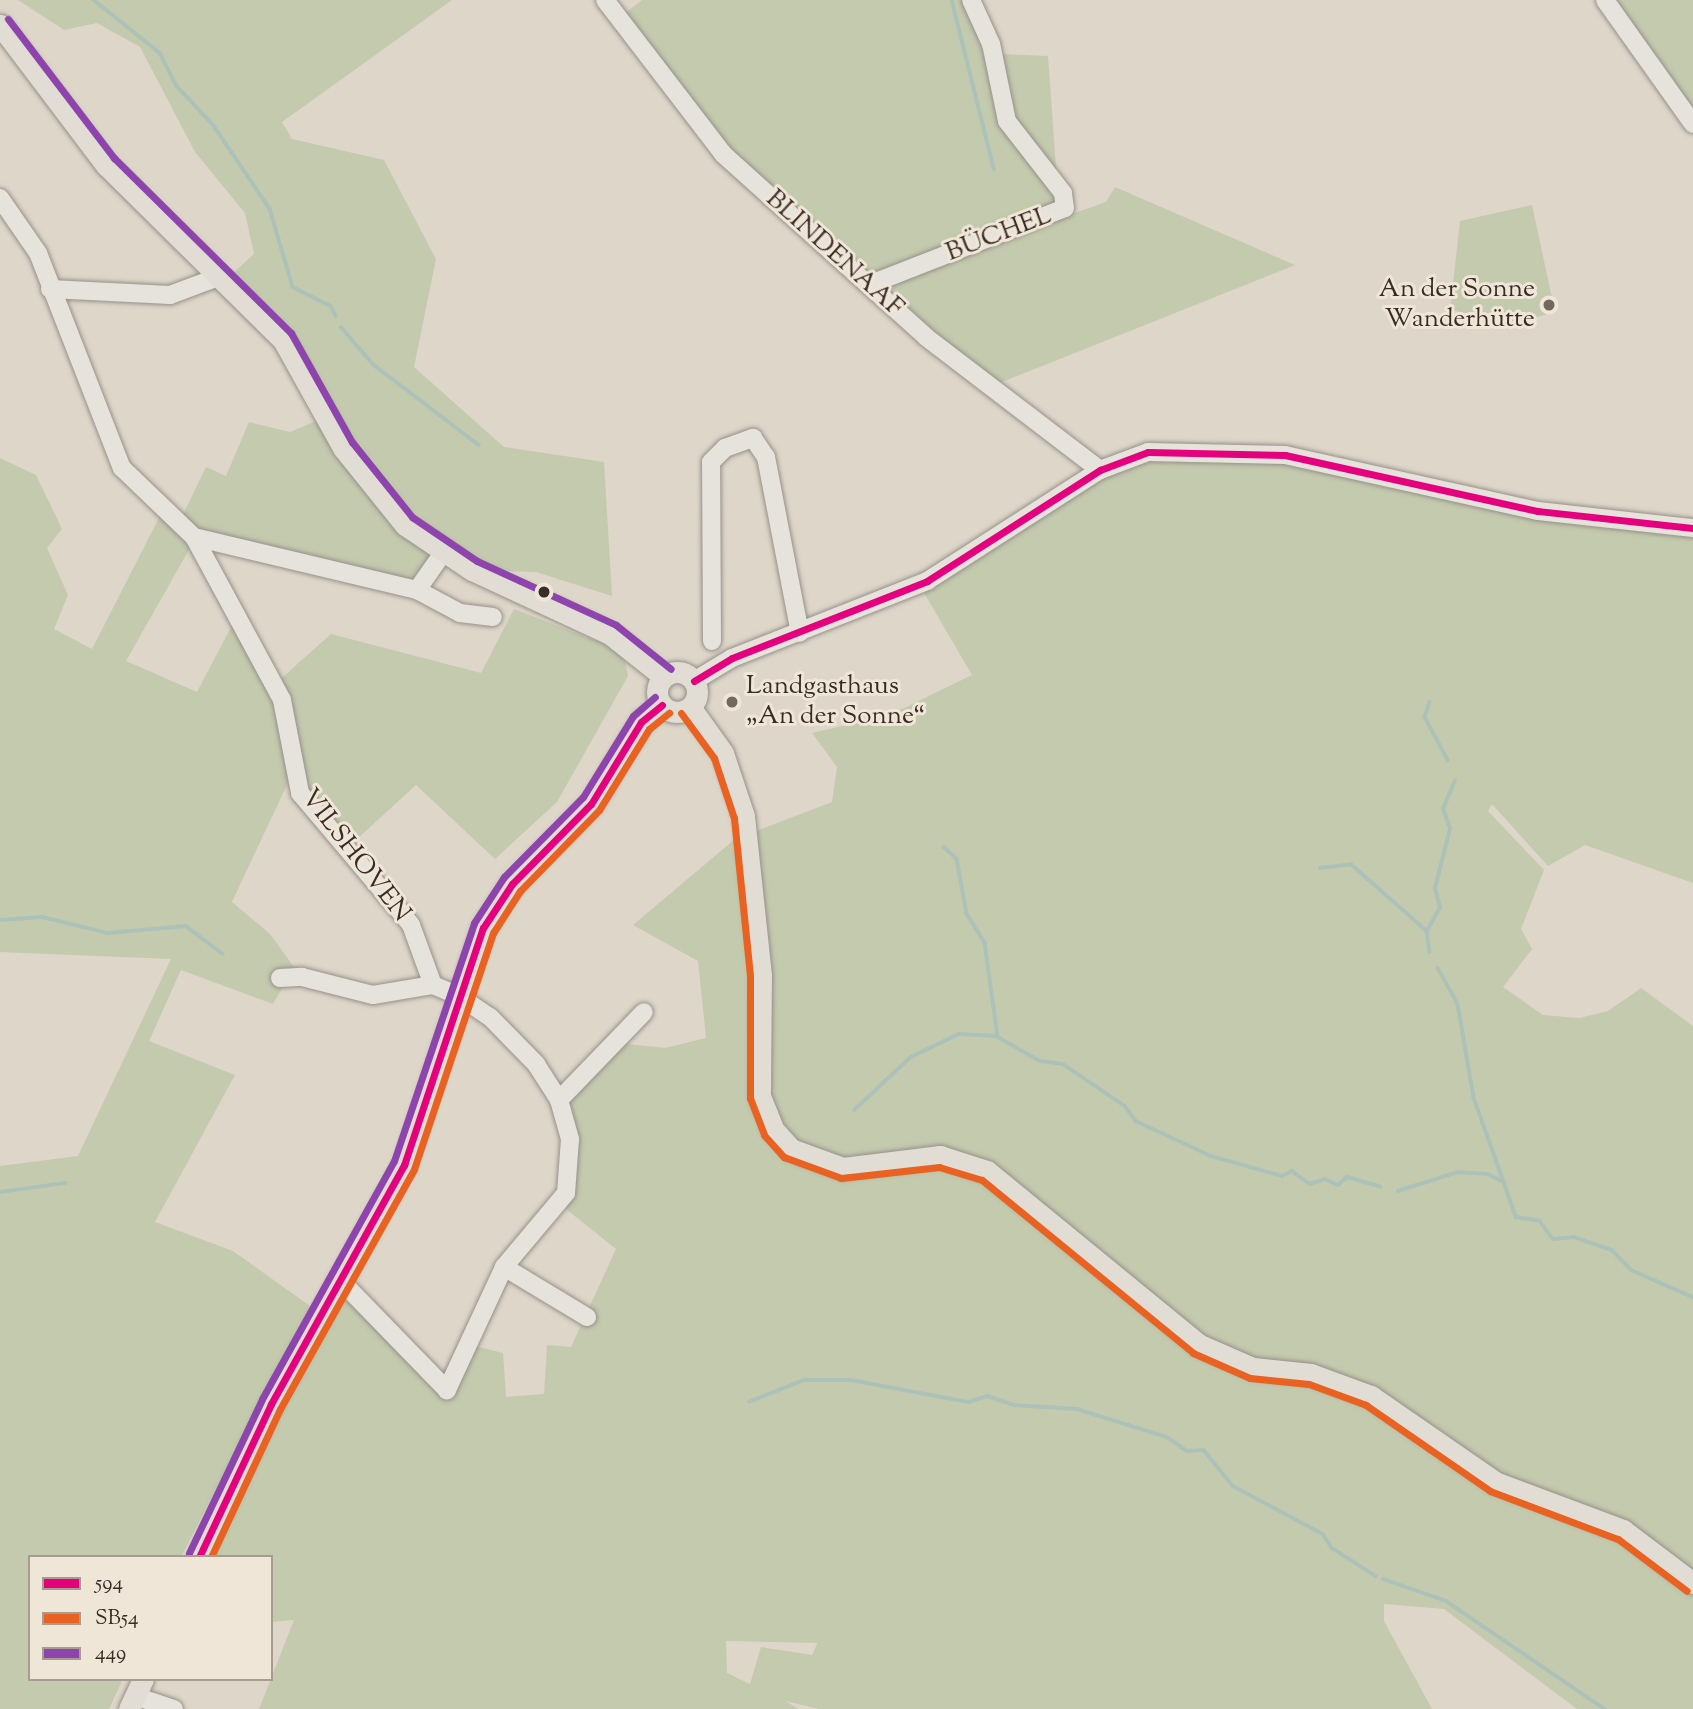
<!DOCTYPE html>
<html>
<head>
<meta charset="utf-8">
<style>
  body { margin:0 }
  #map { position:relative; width:1693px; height:1709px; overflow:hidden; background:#ded6c9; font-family:"Sorts Mill Goudy",serif }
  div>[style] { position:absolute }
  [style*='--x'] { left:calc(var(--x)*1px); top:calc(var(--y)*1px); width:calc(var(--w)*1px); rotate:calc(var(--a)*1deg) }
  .green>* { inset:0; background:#c4caae }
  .stream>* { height:3.5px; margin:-1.75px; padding:0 1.75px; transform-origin:1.75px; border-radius:1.75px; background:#acc2b9 }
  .roads { filter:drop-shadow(0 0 2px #979189) drop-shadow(0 0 2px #979189) }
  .minor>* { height:18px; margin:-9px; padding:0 9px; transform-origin:9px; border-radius:9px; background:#e6e2dc }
  .major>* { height:21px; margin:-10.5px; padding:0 10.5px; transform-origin:10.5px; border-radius:10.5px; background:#e1ddd5 }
  .major>.ring { margin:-10.5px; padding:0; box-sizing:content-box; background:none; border:21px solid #e1ddd5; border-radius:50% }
  .bus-1>* { height:7px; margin:-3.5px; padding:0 3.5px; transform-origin:3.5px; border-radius:3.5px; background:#e5007d }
  .bus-2>* { height:7px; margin:-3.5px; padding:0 3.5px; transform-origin:3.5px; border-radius:3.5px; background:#e96222 }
  .bus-3>* { height:7px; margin:-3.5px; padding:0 3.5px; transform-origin:3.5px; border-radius:3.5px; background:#8e44ad }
  .dots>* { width:19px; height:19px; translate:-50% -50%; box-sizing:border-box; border:4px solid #efe6d7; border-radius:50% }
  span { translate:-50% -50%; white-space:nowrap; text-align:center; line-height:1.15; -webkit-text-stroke:6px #efe6d7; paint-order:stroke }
  .street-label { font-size:26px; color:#3a2c26 }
  .poi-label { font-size:26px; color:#3a2c26 }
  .right { translate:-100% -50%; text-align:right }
  .left { translate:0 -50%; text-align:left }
  .legend { position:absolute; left:28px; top:1555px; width:245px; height:126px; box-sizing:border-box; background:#efe6d7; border:2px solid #a79c90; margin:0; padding:9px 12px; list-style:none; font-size:21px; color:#3a2c26 }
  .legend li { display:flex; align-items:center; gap:14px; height:35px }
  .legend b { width:35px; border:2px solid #a79c90 }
</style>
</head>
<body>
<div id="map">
  <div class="green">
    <div style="clip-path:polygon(18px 0,452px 0,282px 122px,292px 139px,384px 160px,436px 259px,414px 367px,504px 447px,604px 462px,612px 596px,536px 572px,472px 570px,444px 553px,417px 590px,195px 539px,126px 661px,197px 692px,238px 614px,275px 684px,331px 634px,481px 673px,514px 609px,604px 644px,624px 657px,628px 676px,557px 802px,495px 859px,416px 785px,345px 850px,293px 772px,232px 902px,270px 934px,294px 967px,273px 1004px,181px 970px,149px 1041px,235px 1075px,155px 1222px,233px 1251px,310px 1306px,181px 1557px,30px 1557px,30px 1679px,123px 1679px,109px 1709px,0 1709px,0 1166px,78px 1156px,171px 959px,0 952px,0 458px,36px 475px,62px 529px,47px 548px,68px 595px,54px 629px,92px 649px,164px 508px,180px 521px,206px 467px,226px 476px,249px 422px,290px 432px,335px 413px,303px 353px,238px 285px,233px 273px,254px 254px,245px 213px,195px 152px,140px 47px,97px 23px,64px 30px)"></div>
    <div style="clip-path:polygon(642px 0,981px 0,999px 54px,1048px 56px,1059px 209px,873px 278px,761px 187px,617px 19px)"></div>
    <div style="clip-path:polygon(1605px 0,1693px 0,1693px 124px)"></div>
    <div style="clip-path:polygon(1115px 187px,1295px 265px,992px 386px,877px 282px,1106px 202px)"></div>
    <div style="clip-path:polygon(1532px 205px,1555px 312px,1516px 323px,1450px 310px,1460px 221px)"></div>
    <div style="clip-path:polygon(evenodd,1247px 451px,1474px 498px,1693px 528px,1693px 883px,1585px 845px,1548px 866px,1492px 804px,1488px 811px,1544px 870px,1521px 929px,1532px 949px,1503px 987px,1543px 1015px,1579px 1018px,1608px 1011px,1641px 988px,1693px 1026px,1693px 1709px,1577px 1709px,1444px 1609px,1384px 1604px,1384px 1621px,1432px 1709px,819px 1709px,785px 1701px,799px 1709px,259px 1709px,294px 1620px,271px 1622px,271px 1557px,204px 1557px,338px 1298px,353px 1301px,447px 1390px,467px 1344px,503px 1353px,506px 1397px,544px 1394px,547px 1345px,571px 1347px,616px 1249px,566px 1209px,578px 1165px,566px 1099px,627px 1044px,665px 1048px,706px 1038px,698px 961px,633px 925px,735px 839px,832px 802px,837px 767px,812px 733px,890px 715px,972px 675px,920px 586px,1133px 455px,1247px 451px,726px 1641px,817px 1643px,817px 1644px,812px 1655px,761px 1647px,750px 1684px,727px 1673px,726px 1641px)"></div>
  </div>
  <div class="stream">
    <div style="--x:94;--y:0;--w:85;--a:38.8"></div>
    <div style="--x:160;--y:53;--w:37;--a:63"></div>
    <div style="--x:177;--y:86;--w:54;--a:47.2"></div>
    <div style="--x:214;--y:126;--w:100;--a:56"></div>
    <div style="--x:270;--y:209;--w:81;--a:73.6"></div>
    <div style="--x:293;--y:287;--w:42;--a:26.6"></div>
    <div style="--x:331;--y:306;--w:11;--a:63"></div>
    <div style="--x:952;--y:0;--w:174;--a:76"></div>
    <div style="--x:341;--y:327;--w:50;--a:49"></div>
    <div style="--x:374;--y:365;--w:132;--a:37.3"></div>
    <div style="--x:1430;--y:702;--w:16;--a:108"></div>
    <div style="--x:1425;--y:717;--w:49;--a:61.9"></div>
    <div style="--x:944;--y:847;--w:18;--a:43"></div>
    <div style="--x:957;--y:859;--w:56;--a:79.7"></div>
    <div style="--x:967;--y:914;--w:34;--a:58"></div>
    <div style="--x:985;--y:943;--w:95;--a:82.1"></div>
    <div style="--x:998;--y:1037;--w:48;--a:29.7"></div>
    <div style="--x:1040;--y:1061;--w:23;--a:7"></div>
    <div style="--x:1063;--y:1064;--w:75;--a:34.1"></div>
    <div style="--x:1125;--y:1106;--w:19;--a:54"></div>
    <div style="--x:1136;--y:1121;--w:83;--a:25"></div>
    <div style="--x:1211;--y:1156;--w:74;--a:15.7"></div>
    <div style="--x:1282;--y:1176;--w:11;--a:-27"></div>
    <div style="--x:1292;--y:1171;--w:22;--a:36"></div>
    <div style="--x:1310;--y:1184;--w:16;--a:-18"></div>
    <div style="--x:1325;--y:1179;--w:14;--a:25"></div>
    <div style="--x:1338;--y:1185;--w:12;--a:-42"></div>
    <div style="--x:1347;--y:1177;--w:35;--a:16"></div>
    <div style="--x:1320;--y:868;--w:31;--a:-7"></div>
    <div style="--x:1351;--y:864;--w:101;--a:41.4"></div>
    <div style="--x:1427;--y:931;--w:21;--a:82"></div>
    <div style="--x:0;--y:920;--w:42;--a:-4.1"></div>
    <div style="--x:42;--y:917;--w:68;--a:13.6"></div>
    <div style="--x:108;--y:933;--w:78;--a:-5.1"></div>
    <div style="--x:186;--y:926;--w:46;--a:37.1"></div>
    <div style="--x:1427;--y:931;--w:26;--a:-61"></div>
    <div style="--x:1440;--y:908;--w:21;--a:-104"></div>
    <div style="--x:1435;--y:888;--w:61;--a:-75.7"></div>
    <div style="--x:1450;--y:829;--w:21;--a:-109"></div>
    <div style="--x:1443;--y:809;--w:30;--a:-67"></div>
    <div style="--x:1438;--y:968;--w:41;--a:60.9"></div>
    <div style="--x:1458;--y:1004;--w:95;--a:80.3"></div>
    <div style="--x:1474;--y:1098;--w:89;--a:70.3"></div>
    <div style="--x:854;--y:1110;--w:78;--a:-42.9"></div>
    <div style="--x:911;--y:1057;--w:53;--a:-25.6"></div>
    <div style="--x:959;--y:1034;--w:38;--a:3"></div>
    <div style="--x:1398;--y:1191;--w:63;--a:-17.6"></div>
    <div style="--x:1458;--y:1172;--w:30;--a:4"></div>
    <div style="--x:1488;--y:1174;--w:18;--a:27"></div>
    <div style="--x:1504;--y:1182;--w:37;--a:71"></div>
    <div style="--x:1516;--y:1217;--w:24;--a:9"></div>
    <div style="--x:1540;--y:1221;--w:22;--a:54"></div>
    <div style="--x:1553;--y:1239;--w:21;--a:-5"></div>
    <div style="--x:1574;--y:1237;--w:40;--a:18.9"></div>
    <div style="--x:1612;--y:1250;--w:28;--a:46"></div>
    <div style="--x:1631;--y:1270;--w:68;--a:23.5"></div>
    <div style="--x:0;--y:1192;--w:66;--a:-7.9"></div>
    <div style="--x:749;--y:1402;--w:59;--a:-21.8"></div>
    <div style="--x:804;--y:1380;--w:47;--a:0"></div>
    <div style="--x:851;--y:1380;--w:120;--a:10.6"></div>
    <div style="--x:969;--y:1402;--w:20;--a:-18"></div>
    <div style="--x:988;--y:1396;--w:28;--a:19"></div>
    <div style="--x:1014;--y:1405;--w:63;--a:3.6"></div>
    <div style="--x:1077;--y:1409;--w:94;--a:17.3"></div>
    <div style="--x:1167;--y:1437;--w:24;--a:35"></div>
    <div style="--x:1187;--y:1451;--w:17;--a:-3"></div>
    <div style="--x:1204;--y:1450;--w:46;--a:51.1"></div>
    <div style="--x:1233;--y:1486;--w:102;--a:28.1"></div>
    <div style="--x:1323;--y:1534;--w:17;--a:57"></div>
    <div style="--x:1332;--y:1548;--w:52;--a:32.5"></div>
    <div style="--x:1383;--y:1579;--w:67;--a:19.2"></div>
    <div style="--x:1446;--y:1601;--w:192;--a:34.2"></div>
  </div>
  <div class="roads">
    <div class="minor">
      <div style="--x:605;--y:0;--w:194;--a:52.5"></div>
      <div style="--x:723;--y:154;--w:273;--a:42"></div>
      <div style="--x:926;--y:337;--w:219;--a:37.4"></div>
      <div style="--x:1605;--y:0;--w:152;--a:54.6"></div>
      <div style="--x:0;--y:198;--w:67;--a:55.4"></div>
      <div style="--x:38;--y:253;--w:231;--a:68.7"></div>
      <div style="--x:122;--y:468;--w:100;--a:43.8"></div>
      <div style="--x:194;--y:537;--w:185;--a:61.6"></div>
      <div style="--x:282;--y:700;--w:95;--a:79"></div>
      <div style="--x:300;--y:793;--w:172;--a:49.9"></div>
      <div style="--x:411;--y:925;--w:64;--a:69.9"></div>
      <div style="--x:871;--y:284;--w:208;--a:-21.4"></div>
      <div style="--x:1065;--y:208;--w:15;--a:-98"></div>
      <div style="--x:1063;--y:193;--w:91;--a:-127.9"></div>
      <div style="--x:1007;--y:121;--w:79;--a:-101.7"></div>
      <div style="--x:991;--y:44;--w:48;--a:-114.4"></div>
      <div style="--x:50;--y:289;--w:120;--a:2.9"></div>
      <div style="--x:170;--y:295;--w:54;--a:-20.4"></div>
      <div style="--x:194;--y:537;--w:229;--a:13.4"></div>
      <div style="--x:417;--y:590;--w:45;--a:-54.9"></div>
      <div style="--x:417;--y:590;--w:49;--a:28.1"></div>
      <div style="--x:460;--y:613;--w:33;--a:7"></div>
      <div style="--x:712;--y:641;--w:179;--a:-90.3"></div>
      <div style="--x:711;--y:462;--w:20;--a:-45"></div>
      <div style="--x:725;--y:448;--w:30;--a:-20"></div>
      <div style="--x:753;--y:438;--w:23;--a:56"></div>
      <div style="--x:766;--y:457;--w:179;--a:79.1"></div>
      <div style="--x:694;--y:681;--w:44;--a:-31.2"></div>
      <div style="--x:732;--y:658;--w:210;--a:-21.5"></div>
      <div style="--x:927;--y:581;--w:206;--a:-32.7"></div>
      <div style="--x:1100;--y:470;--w:51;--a:-20.6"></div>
      <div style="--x:1148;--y:452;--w:137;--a:1.3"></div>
      <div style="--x:1285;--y:455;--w:259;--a:12.5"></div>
      <div style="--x:1538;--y:511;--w:156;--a:6.3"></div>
      <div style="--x:280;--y:978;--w:22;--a:-3"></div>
      <div style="--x:302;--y:977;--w:73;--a:14.2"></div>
      <div style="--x:373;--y:995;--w:61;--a:-9.5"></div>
      <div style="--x:433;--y:985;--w:26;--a:23"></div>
      <div style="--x:457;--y:995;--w:40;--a:34"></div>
      <div style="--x:490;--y:1017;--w:66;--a:45.6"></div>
      <div style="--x:536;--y:1064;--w:43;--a:57.4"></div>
      <div style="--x:559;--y:1100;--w:41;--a:74.2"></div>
      <div style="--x:570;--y:1139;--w:54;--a:94.2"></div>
      <div style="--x:566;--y:1193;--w:97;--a:130"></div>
      <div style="--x:504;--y:1267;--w:136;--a:114.9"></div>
      <div style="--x:447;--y:1390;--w:152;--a:-134.2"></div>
      <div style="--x:559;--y:1100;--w:122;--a:-46"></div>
      <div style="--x:504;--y:1267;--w:97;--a:31.1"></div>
      <div style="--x:135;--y:1696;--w:41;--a:18.4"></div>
    </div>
    <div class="major">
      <div style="--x:0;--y:25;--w:176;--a:52.9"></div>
      <div style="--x:106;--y:165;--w:249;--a:44.7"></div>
      <div style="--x:283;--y:340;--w:124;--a:60.9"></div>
      <div style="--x:343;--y:448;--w:99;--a:51.2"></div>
      <div style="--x:405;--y:525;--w:81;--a:33.9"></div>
      <div style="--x:472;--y:570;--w:152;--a:24.9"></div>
      <div style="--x:610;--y:634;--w:69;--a:38.5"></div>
      <div class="ring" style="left:657px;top:672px;width:19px;height:19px"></div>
      <div style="--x:690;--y:707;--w:57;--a:54.3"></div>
      <div style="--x:723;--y:753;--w:66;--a:71.6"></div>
      <div style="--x:744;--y:816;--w:160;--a:83.9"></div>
      <div style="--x:761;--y:975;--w:121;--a:90.5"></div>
      <div style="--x:760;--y:1096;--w:35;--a:68"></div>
      <div style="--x:773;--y:1129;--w:27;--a:48"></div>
      <div style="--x:791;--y:1149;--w:55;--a:20.1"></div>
      <div style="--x:843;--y:1168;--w:98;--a:-7.1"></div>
      <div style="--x:940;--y:1156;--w:49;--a:17.7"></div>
      <div style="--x:987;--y:1171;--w:273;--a:39.3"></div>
      <div style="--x:1198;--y:1344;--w:60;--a:23.6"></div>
      <div style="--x:1253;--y:1368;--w:58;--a:5.9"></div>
      <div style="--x:1311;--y:1374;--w:64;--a:20.1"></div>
      <div style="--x:1371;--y:1396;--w:151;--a:34.7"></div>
      <div style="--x:1495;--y:1482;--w:137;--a:20.6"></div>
      <div style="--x:1623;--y:1530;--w:88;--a:37.1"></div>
      <div style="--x:199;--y:1557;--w:169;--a:-64.8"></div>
      <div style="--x:271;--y:1404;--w:274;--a:-60.9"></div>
      <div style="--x:404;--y:1165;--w:250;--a:-71.6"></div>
      <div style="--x:483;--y:928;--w:53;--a:-56.6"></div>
      <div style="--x:512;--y:884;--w:112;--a:-45.4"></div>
      <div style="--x:591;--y:804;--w:96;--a:-58.6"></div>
      <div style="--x:641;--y:722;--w:27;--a:-39"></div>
      <div style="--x:129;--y:1709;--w:33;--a:-65"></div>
    </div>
  </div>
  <div class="bus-1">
    <div style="--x:694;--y:681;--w:44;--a:-31.2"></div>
    <div style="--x:732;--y:658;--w:210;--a:-21.5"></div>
    <div style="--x:927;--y:581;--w:206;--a:-32.7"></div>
    <div style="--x:1100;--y:470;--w:51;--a:-20.6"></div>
    <div style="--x:1148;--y:452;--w:137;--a:1.3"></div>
    <div style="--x:1285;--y:455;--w:259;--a:12.5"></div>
    <div style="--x:1538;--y:511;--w:156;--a:6.3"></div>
    <div style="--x:199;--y:1557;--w:169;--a:-64.8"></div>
    <div style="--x:271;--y:1404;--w:274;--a:-60.9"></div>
    <div style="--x:404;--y:1165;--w:250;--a:-71.6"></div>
    <div style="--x:483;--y:928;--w:53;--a:-56.6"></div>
    <div style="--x:512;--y:884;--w:112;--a:-45.4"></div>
    <div style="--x:591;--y:804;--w:96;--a:-58.6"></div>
    <div style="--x:641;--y:722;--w:27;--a:-39"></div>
  </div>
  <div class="bus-2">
    <div style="--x:681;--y:713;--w:56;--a:53.7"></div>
    <div style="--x:714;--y:758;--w:63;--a:71.6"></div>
    <div style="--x:734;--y:818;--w:159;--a:84.2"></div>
    <div style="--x:750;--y:976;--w:122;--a:90"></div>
    <div style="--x:750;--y:1098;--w:40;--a:69"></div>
    <div style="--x:764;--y:1135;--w:30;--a:48"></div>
    <div style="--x:784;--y:1157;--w:61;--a:20.2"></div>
    <div style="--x:841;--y:1178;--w:99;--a:-6.4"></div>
    <div style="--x:939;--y:1167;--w:45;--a:16.8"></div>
    <div style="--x:982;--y:1180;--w:273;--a:39.3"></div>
    <div style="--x:1193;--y:1353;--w:62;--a:23.7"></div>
    <div style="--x:1250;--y:1378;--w:59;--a:5.8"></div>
    <div style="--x:1309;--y:1384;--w:61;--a:20.2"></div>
    <div style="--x:1366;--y:1405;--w:151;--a:34.7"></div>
    <div style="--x:1490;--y:1491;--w:137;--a:20.6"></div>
    <div style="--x:1618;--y:1539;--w:86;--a:37"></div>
    <div style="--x:211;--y:1557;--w:163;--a:-65"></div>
    <div style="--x:280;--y:1409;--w:275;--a:-60.8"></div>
    <div style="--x:414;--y:1169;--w:249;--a:-71.5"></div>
    <div style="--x:493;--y:933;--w:50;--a:-57.3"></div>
    <div style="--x:520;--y:891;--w:113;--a:-45.7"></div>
    <div style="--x:599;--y:810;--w:95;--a:-58.3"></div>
    <div style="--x:649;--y:729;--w:26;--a:-39"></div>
  </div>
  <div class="bus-3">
    <div style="--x:8;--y:19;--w:175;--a:52.7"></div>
    <div style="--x:114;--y:158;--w:249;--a:44.7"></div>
    <div style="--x:291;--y:333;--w:125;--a:60.8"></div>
    <div style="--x:352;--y:442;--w:96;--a:51.3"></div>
    <div style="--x:412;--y:517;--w:78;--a:34.1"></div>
    <div style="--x:477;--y:561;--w:153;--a:24.7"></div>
    <div style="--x:616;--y:625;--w:70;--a:38.7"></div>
    <div style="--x:189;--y:1553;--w:170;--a:-64.6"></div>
    <div style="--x:262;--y:1399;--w:272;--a:-61"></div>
    <div style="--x:394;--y:1161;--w:251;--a:-71.4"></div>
    <div style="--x:474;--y:923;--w:55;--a:-56.9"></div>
    <div style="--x:504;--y:877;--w:112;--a:-45.4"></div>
    <div style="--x:583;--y:797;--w:95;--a:-58.3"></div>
    <div style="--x:633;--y:716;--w:29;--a:-41"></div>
  </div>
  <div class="dots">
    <div style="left:1549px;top:305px;background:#73685f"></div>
    <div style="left:544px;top:592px;background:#3a2c26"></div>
    <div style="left:732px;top:702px;background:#73685f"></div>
  </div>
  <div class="street-label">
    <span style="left:999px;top:235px;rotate:-21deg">BÜCHEL</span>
    <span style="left:834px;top:254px;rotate:42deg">BLINDENAAF</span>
    <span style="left:355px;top:856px;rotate:52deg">VILSHOVEN</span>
  </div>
  <div class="poi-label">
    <span class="right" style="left:1535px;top:305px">An der Sonne<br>Wanderhütte</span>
    <span class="left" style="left:746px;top:702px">Landgasthaus<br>„An der Sonne“</span>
  </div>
  <ul class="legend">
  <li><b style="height:9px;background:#e5007d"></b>594</li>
  <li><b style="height:9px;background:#e96222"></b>SB54</li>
  <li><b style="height:9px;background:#8e44ad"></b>449</li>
  </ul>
</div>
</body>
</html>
